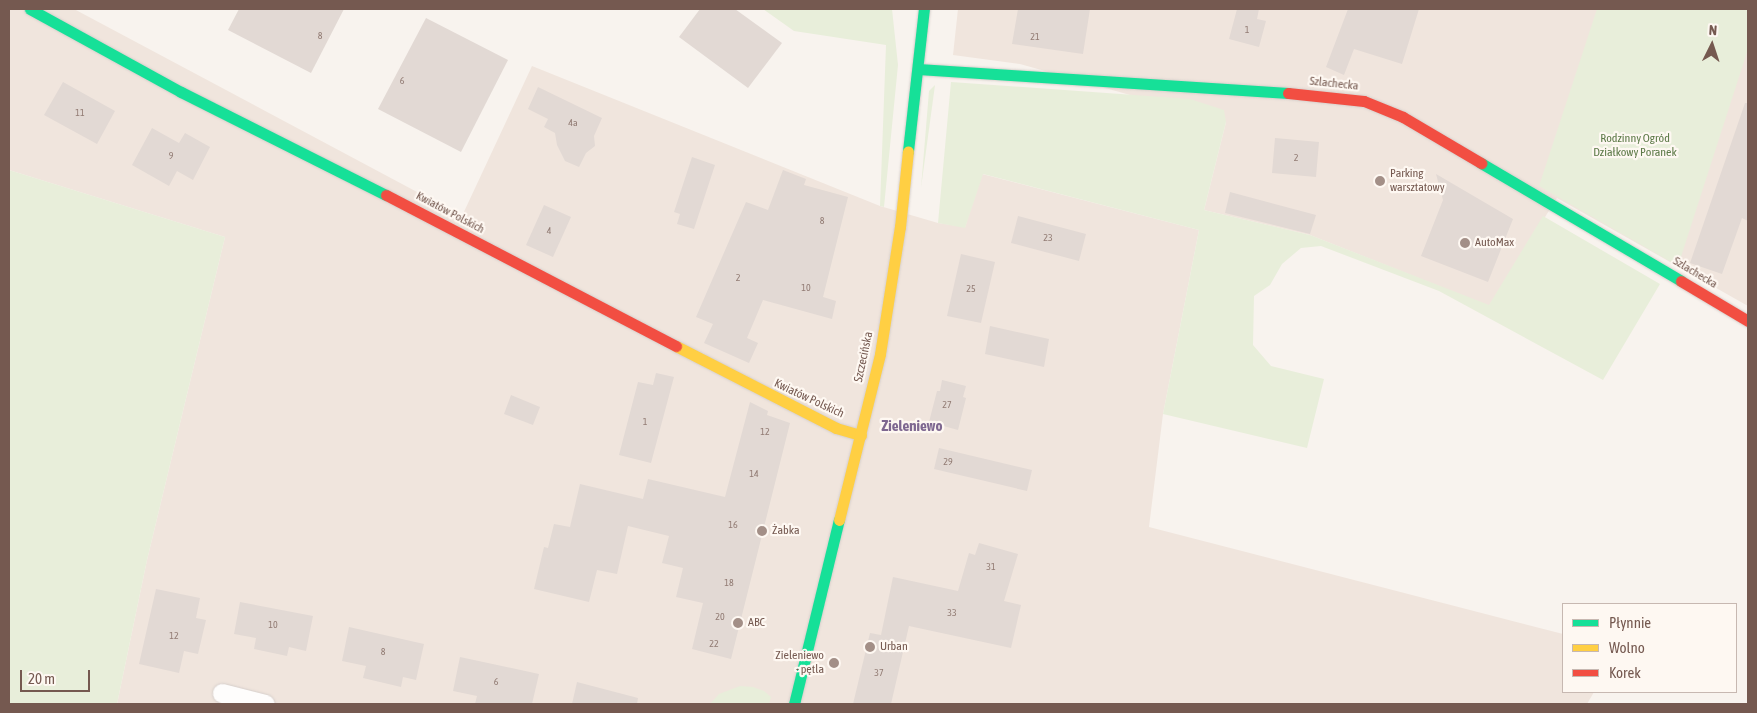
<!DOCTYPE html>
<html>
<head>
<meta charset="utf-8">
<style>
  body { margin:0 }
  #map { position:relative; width:1757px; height:713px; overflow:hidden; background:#f8f3ee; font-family:"Asap Condensed",sans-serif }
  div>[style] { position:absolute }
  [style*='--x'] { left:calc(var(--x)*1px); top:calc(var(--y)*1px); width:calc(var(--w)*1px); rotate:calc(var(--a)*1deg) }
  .residential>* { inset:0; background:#f0e5dd }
  .green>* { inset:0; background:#e8eeda }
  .building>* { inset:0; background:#e2d9d4 }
  .roads { filter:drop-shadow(0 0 1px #d6cfcb) drop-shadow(0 0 1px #d6cfcb) }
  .street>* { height:19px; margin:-9.5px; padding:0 9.5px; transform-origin:9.5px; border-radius:9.5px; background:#fefdfc }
  .fast>* { height:11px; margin:-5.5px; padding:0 5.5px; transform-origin:5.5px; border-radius:5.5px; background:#16e098 }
  .slow>* { height:11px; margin:-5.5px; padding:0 5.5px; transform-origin:5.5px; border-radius:5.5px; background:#ffcf43 }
  .jam>* { height:11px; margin:-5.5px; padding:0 5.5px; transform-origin:5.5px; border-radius:5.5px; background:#f24e42 }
  .dots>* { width:14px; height:14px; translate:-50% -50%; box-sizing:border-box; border:2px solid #fef8f2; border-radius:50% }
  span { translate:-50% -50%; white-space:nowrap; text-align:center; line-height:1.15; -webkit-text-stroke:4.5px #fef8f2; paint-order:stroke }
  .number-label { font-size:10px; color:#927c74 }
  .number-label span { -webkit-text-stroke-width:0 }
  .street-label { font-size:12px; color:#755950 }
  .park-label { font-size:12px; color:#5d7a48 }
  .poi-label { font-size:12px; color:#755950 }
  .left { translate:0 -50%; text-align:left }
  .right { translate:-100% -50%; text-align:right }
  .quarter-label { font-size:15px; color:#7e6790; font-weight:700 }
  .frame { position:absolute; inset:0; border:10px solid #755950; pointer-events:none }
  .legend { position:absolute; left:1562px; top:603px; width:175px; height:90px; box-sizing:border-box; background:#fef8f2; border:1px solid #c7b8b1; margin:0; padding:6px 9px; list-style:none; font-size:15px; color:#755950 }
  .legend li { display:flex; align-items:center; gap:10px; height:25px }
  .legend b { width:25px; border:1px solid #c7b8b1 }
  .north { position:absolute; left:1687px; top:20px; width:50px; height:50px; -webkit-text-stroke:4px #fef8f2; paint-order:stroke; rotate:4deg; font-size:14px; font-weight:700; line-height:20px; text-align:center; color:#755950 }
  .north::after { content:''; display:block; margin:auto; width:18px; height:22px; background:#755950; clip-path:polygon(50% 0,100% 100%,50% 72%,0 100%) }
  .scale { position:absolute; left:20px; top:670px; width:70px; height:22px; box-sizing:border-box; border:2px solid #755950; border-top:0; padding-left:6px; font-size:15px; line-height:18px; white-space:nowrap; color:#755950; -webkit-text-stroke:4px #fef8f2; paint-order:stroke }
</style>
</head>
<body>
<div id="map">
  <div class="residential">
    <div style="clip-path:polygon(9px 9px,74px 9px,462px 216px,532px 66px,880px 206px,938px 223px,965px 227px,982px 174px,1199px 230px,1163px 414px,1149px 527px,1563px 634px,1563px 692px,1594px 692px,1587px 704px,117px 704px,147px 560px,225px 237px,9px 170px)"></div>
    <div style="clip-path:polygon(958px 9px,1748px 9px,1748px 306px,1557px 198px,1489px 306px,1310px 235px,1204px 210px,1226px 122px,1020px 64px,953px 55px)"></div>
  </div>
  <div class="green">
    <div style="clip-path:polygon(763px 9px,892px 9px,898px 65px,884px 207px,880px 206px,886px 45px,794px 31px)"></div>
    <div style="clip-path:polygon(1597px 9px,1748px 9px,1748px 49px,1678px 266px,1539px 186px)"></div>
    <div style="clip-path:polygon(951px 82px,1190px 99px,1224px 110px,1226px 122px,1204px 210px,1310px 235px,1489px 305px,1543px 216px,1660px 284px,1603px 380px,1439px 291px,1321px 246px,1301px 248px,1282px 264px,1270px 285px,1254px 296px,1253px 345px,1271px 366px,1324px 379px,1307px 448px,1163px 414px,1199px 230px,983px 174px,965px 228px,938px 223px)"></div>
    <div style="clip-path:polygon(935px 85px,921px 188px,929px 91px)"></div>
    <div style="clip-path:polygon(9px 170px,225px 237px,147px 560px,117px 704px,9px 704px)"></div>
    <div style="clip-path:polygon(740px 686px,753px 687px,764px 691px,771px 697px,769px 704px,710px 704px,719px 694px)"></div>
  </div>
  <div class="building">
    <div style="clip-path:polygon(239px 9px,344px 9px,311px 73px,228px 30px)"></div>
    <div style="clip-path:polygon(700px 9px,735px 9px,782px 43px,748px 88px,679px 37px)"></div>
    <div style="clip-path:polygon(1018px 9px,1090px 9px,1083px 54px,1012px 44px)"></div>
    <div style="clip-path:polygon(1237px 9px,1259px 9px,1257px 19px,1266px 21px,1259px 47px,1229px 39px)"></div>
    <div style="clip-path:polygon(1348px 9px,1419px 9px,1402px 64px,1354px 49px,1344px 75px,1326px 67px)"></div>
    <div style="clip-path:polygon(426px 18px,508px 60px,461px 152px,378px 109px)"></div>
    <div style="clip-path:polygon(63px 82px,115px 111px,97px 144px,44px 115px)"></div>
    <div style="clip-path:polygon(538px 87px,602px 118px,594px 136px,595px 146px,586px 153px,579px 167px,565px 161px,557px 145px,555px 133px,544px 127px,548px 119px,528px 109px)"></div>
    <div style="clip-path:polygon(1745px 103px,1748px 103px,1748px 221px,1742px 218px,1722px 274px,1690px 263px)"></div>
    <div style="clip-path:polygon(152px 128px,179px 143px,185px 133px,210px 147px,193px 180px,177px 171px,169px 186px,132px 165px)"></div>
    <div style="clip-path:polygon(1275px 138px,1319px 142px,1316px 177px,1272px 173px)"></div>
    <div style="clip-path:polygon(692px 157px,715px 165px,694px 229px,677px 224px,680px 214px,674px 212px)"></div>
    <div style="clip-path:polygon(783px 170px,806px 179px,804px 185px,848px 197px,823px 297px,836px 301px,832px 319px,763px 300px,747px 338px,758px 343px,749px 363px,704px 343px,713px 324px,696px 317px,746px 202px,768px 210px)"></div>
    <div style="clip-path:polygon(1436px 174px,1513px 219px,1488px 282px,1421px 256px,1443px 200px)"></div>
    <div style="clip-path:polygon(1230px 192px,1316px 215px,1310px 234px,1225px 213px)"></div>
    <div style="clip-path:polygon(544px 205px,571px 217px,553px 257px,526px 245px)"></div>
    <div style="clip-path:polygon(1018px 216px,1086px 234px,1079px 261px,1011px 243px)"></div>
    <div style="clip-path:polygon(961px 254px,995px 262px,981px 323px,947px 316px)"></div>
    <div style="clip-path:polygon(990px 326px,1049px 339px,1044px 367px,985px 354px)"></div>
    <div style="clip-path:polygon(656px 373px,674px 377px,651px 463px,619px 455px,638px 382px,653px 385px)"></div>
    <div style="clip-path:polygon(942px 380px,966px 386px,963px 397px,966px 398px,958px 430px,929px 422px,937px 391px,940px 391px)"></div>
    <div style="clip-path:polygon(511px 395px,540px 407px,533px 425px,504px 414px)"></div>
    <div style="clip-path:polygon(750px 402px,768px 411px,767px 415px,790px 423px,731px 659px,692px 649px,703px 603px,676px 597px,683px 568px,662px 563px,669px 536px,628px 526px,617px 574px,597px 570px,589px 602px,534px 589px,544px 547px,548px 548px,554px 524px,570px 527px,580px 484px,643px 499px,648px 479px,725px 497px)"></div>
    <div style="clip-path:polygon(939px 448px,1032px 470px,1027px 491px,934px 469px)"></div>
    <div style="clip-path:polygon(979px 543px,1018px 554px,1004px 601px,1021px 605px,1011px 648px,909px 626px,891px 704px,853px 704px,870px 633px,881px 635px,893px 577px,958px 591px,969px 553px,975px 555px)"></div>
    <div style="clip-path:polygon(156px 589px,200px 598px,196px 618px,206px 620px,198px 654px,184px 651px,179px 673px,139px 664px)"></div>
    <div style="clip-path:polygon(240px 602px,313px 616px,306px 651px,289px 647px,287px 656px,254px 649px,256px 638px,234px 634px)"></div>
    <div style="clip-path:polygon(349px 627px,424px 644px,416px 680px,403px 677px,401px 687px,363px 678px,366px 666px,342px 661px)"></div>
    <div style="clip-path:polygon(460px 657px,539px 674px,532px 704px,475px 704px,477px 696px,453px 691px)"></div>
    <div style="clip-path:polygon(577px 682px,638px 698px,637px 704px,572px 704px)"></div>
  </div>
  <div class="roads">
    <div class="street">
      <div style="--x:222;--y:693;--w:44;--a:14.3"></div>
    </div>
    <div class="fast">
      <div style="--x:30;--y:9;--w:172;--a:28.8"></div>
      <div style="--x:181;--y:92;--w:229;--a:26.7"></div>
      <div style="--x:918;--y:69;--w:371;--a:3.7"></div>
      <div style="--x:908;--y:151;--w:143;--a:-83.6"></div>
      <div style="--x:1481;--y:163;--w:232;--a:30.5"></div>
      <div style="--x:794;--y:704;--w:189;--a:-76.3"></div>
    </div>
    <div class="slow">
      <div style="--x:676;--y:346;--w:180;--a:27.1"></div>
      <div style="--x:836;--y:428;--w:26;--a:16"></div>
      <div style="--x:839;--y:520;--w:171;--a:-76.1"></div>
      <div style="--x:880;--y:354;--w:129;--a:-81.1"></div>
      <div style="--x:900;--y:227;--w:76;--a:-84"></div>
    </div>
    <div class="jam">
      <div style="--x:1288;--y:93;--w:76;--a:6"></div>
      <div style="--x:1364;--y:101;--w:42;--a:22.3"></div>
      <div style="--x:1403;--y:117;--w:91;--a:30.5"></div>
      <div style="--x:386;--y:195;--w:327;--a:27.5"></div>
      <div style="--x:1681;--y:281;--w:78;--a:30.8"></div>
    </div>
  </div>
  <div class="dots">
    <div style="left:1380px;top:181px;background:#a38f87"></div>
    <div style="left:1465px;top:243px;background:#a38f87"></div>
    <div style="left:762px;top:531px;background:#a38f87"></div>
    <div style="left:738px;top:623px;background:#a38f87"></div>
    <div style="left:870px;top:647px;background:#a38f87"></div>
    <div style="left:834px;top:663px;background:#a38f87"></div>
  </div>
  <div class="number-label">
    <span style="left:1247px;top:30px">1</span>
    <span style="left:320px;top:36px">8</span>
    <span style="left:1035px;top:37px">21</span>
    <span style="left:402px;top:81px">6</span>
    <span style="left:80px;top:113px">11</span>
    <span style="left:573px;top:123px">4a</span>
    <span style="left:171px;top:156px">9</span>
    <span style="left:1296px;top:158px">2</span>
    <span style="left:822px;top:221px">8</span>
    <span style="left:549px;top:231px">4</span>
    <span style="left:1048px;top:238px">23</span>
    <span style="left:738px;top:278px">2</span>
    <span style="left:806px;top:288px">10</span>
    <span style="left:971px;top:289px">25</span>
    <span style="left:947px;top:405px">27</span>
    <span style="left:645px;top:422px">1</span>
    <span style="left:765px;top:432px">12</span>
    <span style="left:948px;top:462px">29</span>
    <span style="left:754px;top:474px">14</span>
    <span style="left:733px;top:525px">16</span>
    <span style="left:991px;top:567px">31</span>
    <span style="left:729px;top:583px">18</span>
    <span style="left:952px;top:613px">33</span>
    <span style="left:720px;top:617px">20</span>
    <span style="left:273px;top:625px">10</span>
    <span style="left:174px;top:636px">12</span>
    <span style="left:714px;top:644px">22</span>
    <span style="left:383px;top:652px">8</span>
    <span style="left:879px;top:673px">37</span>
    <span style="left:496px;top:682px">6</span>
  </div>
  <div class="street-label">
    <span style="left:1334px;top:84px;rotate:6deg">Szlachecka</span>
    <span style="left:450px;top:213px;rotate:28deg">Kwiatów Polskich</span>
    <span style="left:1695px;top:273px;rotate:31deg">Szlachecka</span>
    <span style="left:864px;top:357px;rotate:-78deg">Szczecińska</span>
    <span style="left:809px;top:399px;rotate:25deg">Kwiatów Polskich</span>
  </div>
  <div class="park-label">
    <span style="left:1635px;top:146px">Rodzinny Ogród<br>Działkowy Poranek</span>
  </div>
  <div class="poi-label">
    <span class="left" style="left:1390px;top:181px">Parking<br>warsztatowy</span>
    <span class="left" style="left:1475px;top:243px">AutoMax</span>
    <span class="left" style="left:772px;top:531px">Żabka</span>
    <span class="left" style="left:748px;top:623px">ABC</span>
    <span class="left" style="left:880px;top:647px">Urban</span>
    <span class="right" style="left:824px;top:663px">Zieleniewo<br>- pętla</span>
  </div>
  <div class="quarter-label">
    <span style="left:912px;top:426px">Zieleniewo</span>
  </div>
  <div class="frame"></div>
  <ul class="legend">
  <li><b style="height:6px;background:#16e098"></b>Płynnie</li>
  <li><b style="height:6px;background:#ffcf43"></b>Wolno</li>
  <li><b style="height:6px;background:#f24e42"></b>Korek</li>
  </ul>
  <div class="north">N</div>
  <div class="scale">20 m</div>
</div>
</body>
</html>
